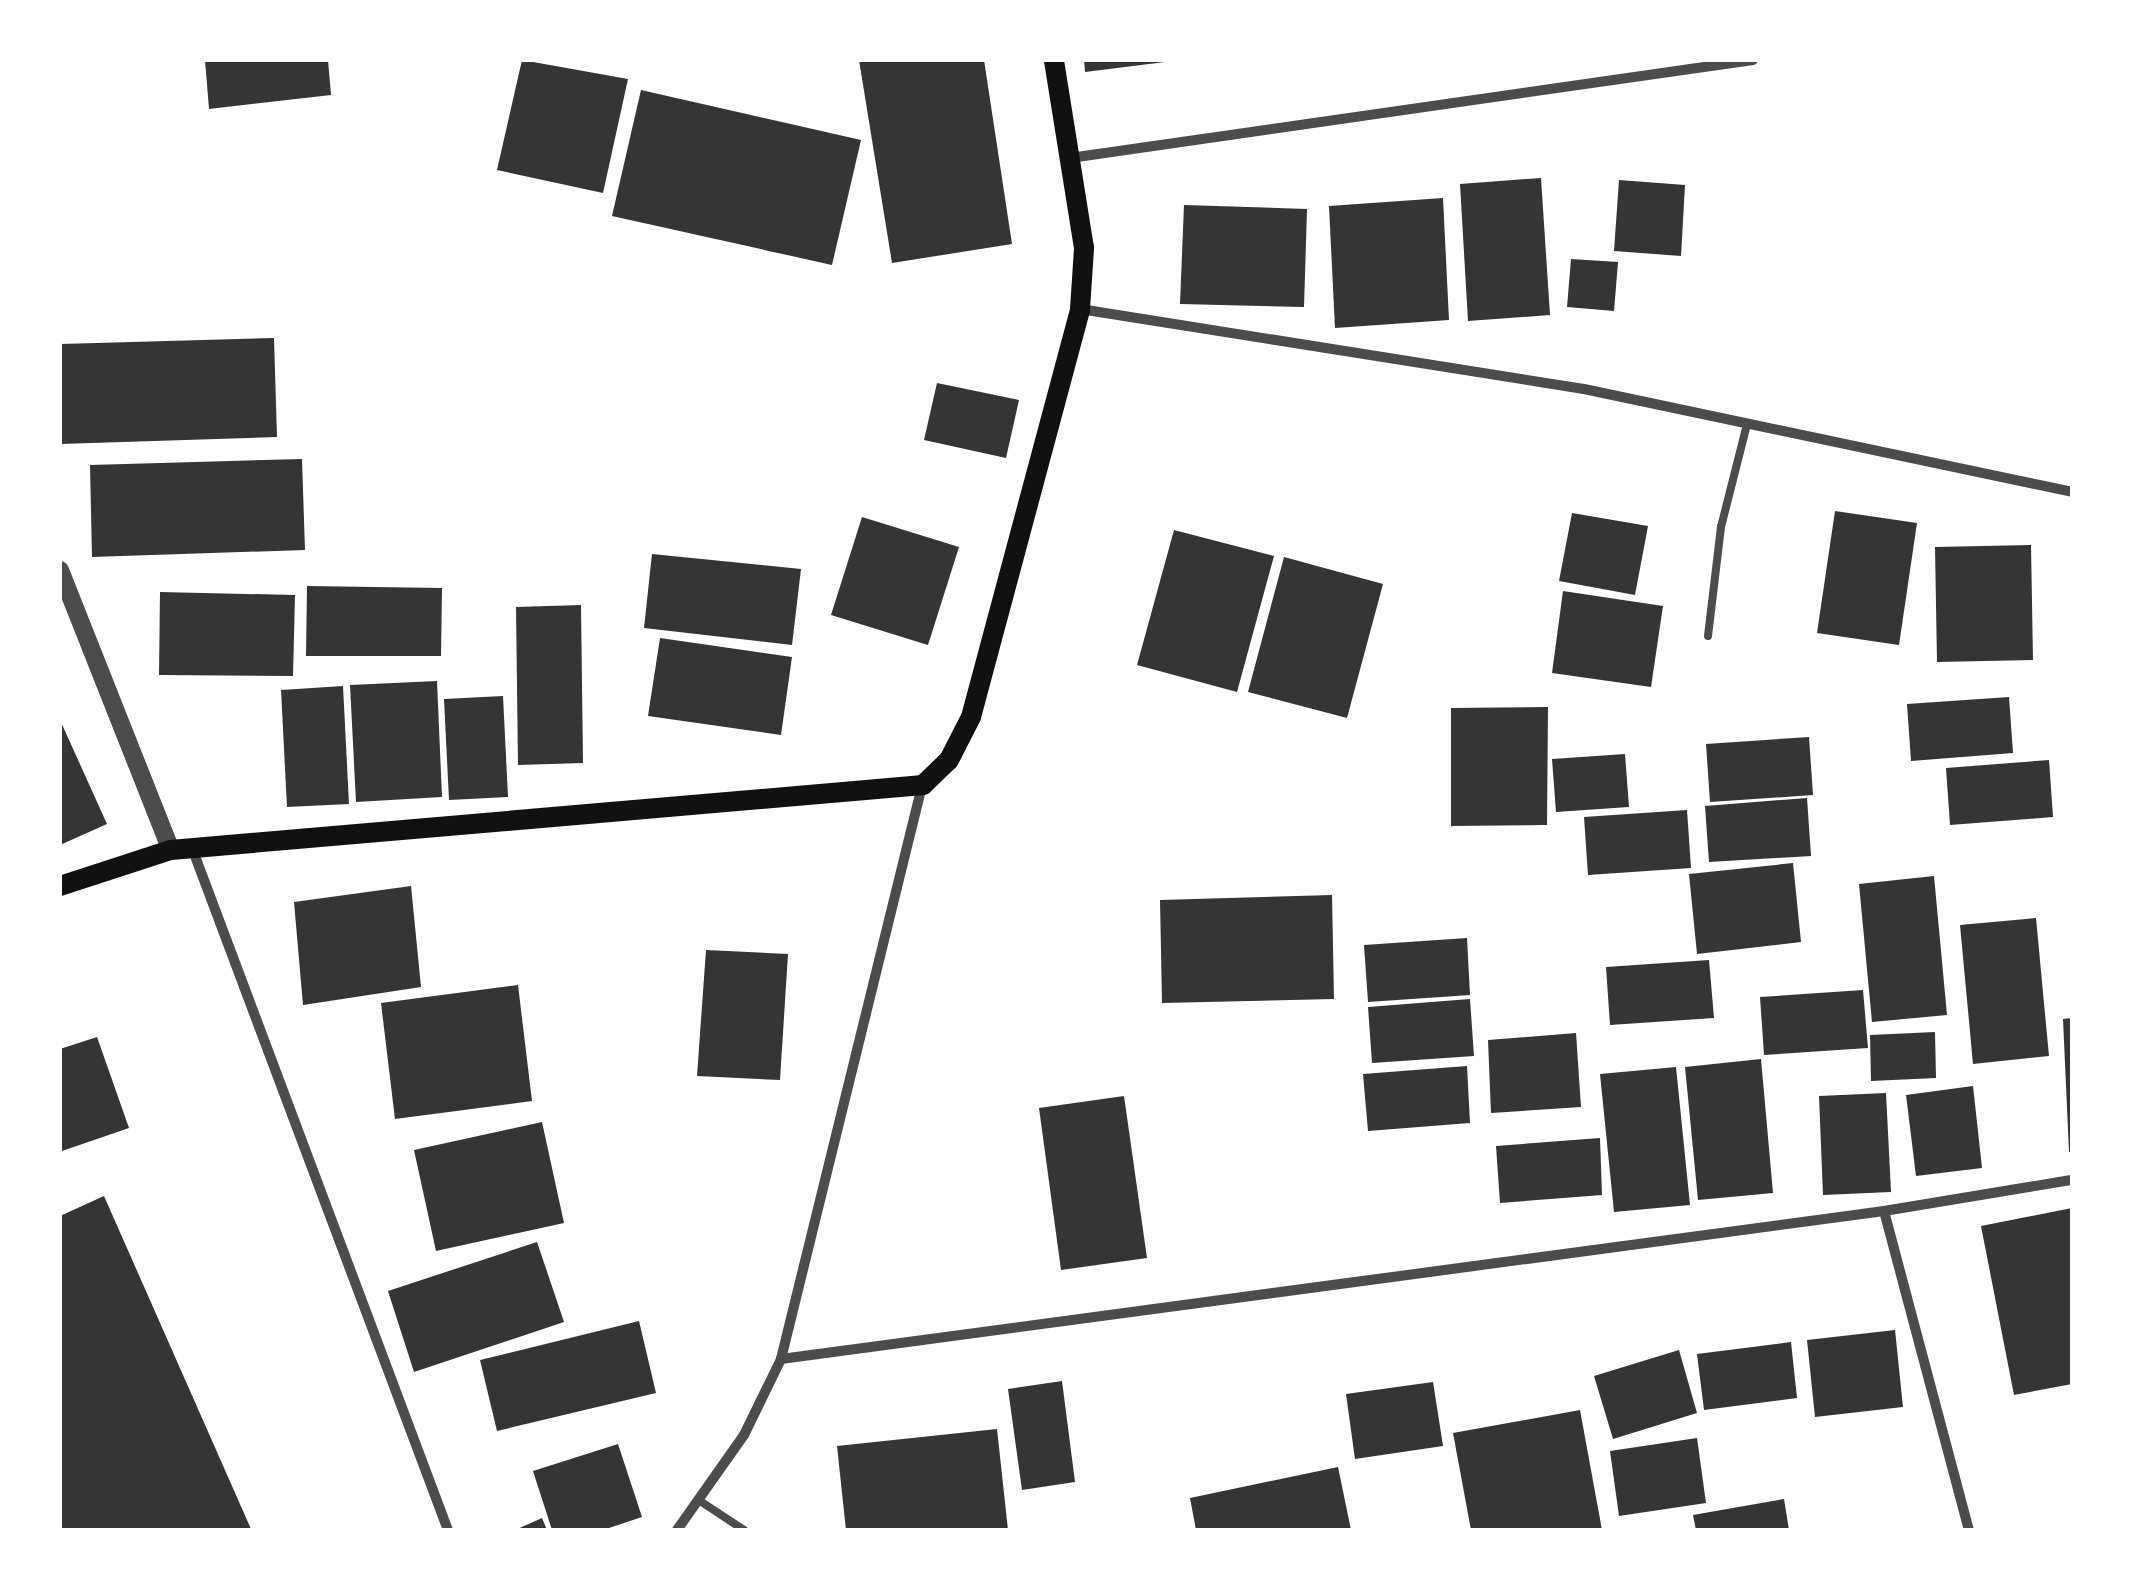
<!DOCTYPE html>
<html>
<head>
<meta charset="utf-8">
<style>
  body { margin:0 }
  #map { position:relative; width:2132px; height:1590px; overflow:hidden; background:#fff; font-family:Arial,sans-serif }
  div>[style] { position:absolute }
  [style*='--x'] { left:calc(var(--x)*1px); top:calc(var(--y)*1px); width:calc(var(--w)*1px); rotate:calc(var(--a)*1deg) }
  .building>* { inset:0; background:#353535 }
  .service>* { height:8px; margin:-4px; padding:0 4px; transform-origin:4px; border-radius:4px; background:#4c4c4c }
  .minor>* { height:10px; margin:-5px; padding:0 5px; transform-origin:5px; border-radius:5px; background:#4c4c4c }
  .tertiary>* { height:18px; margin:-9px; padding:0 9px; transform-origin:9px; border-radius:9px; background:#4c4c4c }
  .secondary>* { height:20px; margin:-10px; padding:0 10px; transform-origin:10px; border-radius:10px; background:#111 }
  span { translate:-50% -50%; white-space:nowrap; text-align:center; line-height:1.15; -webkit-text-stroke:8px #fff; paint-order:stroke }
  .frame { position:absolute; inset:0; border:62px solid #fff; pointer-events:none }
</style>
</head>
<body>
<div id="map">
  <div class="building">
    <div style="clip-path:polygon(205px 60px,328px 60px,331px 95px,209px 109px)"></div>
    <div style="clip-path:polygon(522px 60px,628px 79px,603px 193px,497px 170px)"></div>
    <div style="clip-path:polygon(859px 60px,984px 60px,1012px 244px,892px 263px)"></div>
    <div style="clip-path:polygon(1084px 60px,1165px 60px,1165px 62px,1085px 72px)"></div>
    <div style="clip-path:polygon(641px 90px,861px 140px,832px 265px,612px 216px)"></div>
    <div style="clip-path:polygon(1541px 178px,1550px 315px,1468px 321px,1460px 184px)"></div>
    <div style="clip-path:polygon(1619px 180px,1685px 185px,1681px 256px,1614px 251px)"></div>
    <div style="clip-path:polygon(1443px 198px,1449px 320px,1335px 328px,1329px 206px)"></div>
    <div style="clip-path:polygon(1184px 205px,1307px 209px,1304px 307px,1180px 304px)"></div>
    <div style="clip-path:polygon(1571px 259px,1618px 262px,1614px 311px,1567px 307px)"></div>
    <div style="clip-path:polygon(274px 338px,277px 437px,60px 444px,60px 344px)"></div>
    <div style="clip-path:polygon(937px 383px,1019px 400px,1006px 458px,924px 440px)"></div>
    <div style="clip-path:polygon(302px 459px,305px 550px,92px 557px,90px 465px)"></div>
    <div style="clip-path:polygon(1835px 511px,1917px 523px,1899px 645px,1817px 633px)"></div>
    <div style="clip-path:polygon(1572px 513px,1648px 526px,1635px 595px,1559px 581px)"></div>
    <div style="clip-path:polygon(862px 517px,959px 547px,928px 645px,831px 615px)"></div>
    <div style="clip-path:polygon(1174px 530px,1274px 556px,1237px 692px,1137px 665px)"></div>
    <div style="clip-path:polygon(2031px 545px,2033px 660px,1937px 662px,1935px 547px)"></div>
    <div style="clip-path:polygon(652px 554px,801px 569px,792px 645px,644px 628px)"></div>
    <div style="clip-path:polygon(1284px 557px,1383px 584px,1347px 718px,1248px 692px)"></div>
    <div style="clip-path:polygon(307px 586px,442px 588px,441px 656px,306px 656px)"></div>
    <div style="clip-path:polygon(1563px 591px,1663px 606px,1651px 687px,1552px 673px)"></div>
    <div style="clip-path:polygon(160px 592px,295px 595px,293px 676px,159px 675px)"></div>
    <div style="clip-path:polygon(581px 605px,583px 763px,518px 765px,516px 607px)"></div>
    <div style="clip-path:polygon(660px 638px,792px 657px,781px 735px,648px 716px)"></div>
    <div style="clip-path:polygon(437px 681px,442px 797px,356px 802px,350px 685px)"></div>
    <div style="clip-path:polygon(343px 686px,349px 804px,287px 807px,281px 690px)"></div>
    <div style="clip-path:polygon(503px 696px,508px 797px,449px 800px,444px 699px)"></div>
    <div style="clip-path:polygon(2009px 697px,2013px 753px,1911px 761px,1907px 704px)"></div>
    <div style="clip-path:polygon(1548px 707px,1547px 825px,1451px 826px,1451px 708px)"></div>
    <div style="clip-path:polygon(60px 720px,107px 824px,60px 845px)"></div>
    <div style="clip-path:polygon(1809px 737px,1813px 795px,1710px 802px,1706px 744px)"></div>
    <div style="clip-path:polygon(1625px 754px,1629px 807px,1556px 812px,1552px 759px)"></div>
    <div style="clip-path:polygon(2049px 760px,2053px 817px,1950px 825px,1946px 768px)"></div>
    <div style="clip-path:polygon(1807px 798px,1811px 856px,1709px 862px,1705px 806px)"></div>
    <div style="clip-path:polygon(1687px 810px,1691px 868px,1588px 875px,1584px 817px)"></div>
    <div style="clip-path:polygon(1793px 863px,1801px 942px,1697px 954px,1689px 874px)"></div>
    <div style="clip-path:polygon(1934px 876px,1947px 1015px,1872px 1022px,1859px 884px)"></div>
    <div style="clip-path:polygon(411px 886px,421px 987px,303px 1005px,294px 902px)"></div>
    <div style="clip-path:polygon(1332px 895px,1334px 999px,1162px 1003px,1160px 900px)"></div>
    <div style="clip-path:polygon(2036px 918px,2049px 1056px,1973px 1064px,1960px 925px)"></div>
    <div style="clip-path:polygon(1467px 938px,1470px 995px,1368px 1002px,1364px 945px)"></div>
    <div style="clip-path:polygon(706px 950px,788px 954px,780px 1080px,697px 1076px)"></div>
    <div style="clip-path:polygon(1709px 960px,1714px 1018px,1610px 1025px,1606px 967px)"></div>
    <div style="clip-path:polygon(518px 985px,532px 1101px,395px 1119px,381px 1003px)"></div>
    <div style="clip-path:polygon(1863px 990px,1868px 1048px,1764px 1055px,1760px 997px)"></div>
    <div style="clip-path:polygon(1470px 999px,1474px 1056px,1372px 1063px,1368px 1007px)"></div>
    <div style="clip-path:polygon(2072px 1018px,2072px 1152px,2069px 1152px,2063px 1019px)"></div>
    <div style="clip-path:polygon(1935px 1032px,1936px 1078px,1871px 1081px,1870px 1035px)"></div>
    <div style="clip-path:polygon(1576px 1033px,1581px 1107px,1491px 1113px,1488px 1040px)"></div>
    <div style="clip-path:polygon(97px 1037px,129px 1128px,62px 1151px,60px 1049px)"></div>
    <div style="clip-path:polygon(1761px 1059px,1773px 1193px,1698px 1200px,1685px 1067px)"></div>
    <div style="clip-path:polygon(1467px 1066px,1470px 1123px,1368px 1131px,1363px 1074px)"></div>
    <div style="clip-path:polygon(1676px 1067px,1690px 1205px,1614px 1212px,1600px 1074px)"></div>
    <div style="clip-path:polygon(1973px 1086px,1982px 1168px,1916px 1176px,1906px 1095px)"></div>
    <div style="clip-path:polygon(1886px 1093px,1891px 1192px,1823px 1195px,1819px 1096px)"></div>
    <div style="clip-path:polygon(1124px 1096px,1147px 1258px,1061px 1270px,1039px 1108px)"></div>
    <div style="clip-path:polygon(542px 1122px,564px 1223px,436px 1251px,414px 1150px)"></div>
    <div style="clip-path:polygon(1600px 1138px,1602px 1195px,1500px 1203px,1496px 1146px)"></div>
    <div style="clip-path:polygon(104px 1196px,251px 1529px,248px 1530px,60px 1530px,60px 1216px)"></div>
    <div style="clip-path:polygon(2072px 1208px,2072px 1384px,2014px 1395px,1981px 1226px)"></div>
    <div style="clip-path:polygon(537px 1242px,564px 1322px,414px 1372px,388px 1291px)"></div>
    <div style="clip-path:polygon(639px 1321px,656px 1393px,497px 1431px,480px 1360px)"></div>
    <div style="clip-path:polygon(1895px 1330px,1903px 1407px,1815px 1417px,1807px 1340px)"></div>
    <div style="clip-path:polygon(1791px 1342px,1797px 1398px,1704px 1410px,1697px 1354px)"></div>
    <div style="clip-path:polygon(1679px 1350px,1697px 1413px,1613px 1439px,1594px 1376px)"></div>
    <div style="clip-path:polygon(1062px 1381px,1075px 1482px,1022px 1490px,1008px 1389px)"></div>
    <div style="clip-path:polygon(1433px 1382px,1443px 1446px,1355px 1459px,1346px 1394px)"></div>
    <div style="clip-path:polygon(1580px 1410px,1602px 1530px,1471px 1530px,1453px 1433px)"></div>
    <div style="clip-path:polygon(997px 1429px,1008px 1530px,846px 1530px,837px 1446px)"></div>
    <div style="clip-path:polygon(1697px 1438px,1706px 1503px,1619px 1516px,1610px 1451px)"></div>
    <div style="clip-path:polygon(618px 1444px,642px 1517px,603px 1530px,552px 1530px,533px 1471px)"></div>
    <div style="clip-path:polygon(1338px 1467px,1351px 1530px,1196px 1530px,1190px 1498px)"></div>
    <div style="clip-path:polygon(1784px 1499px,1789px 1530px,1696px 1530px,1693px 1515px)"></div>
    <div style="clip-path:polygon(542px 1518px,547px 1530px,515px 1530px)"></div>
  </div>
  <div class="service">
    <div style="--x:1708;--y:636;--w:110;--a:-83.2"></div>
    <div style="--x:1721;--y:527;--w:106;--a:-75.8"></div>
    <div style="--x:700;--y:1501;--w:53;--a:33.4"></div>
  </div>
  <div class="minor">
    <div style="--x:1070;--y:158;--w:690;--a:-8.17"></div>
    <div style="--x:1080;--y:309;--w:510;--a:9.02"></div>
    <div style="--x:1584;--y:389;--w:499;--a:11.9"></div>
    <div style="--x:192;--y:848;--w:728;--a:69.43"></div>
    <div style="--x:1884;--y:1211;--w:330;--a:75.1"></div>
    <div style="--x:781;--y:1359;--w:1113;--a:-7.64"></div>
    <div style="--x:1884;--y:1211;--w:191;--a:-9.4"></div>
    <div style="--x:677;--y:1530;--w:116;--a:-54.8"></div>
    <div style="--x:744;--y:1435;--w:85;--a:-64"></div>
    <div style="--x:781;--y:1359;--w:590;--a:-76.18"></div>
  </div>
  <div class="tertiary">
    <div style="--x:60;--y:570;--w:301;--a:68.4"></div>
  </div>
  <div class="secondary">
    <div style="--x:60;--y:886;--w:117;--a:-18"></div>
    <div style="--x:171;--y:850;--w:755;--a:-4.94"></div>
    <div style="--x:923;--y:785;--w:36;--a:-44"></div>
    <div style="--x:949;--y:760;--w:48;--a:-62.9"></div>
    <div style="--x:971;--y:717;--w:422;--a:-75"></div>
    <div style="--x:1080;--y:309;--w:61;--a:-86.2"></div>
    <div style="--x:1084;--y:248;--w:190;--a:-99.1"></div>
  </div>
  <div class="frame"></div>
</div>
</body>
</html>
